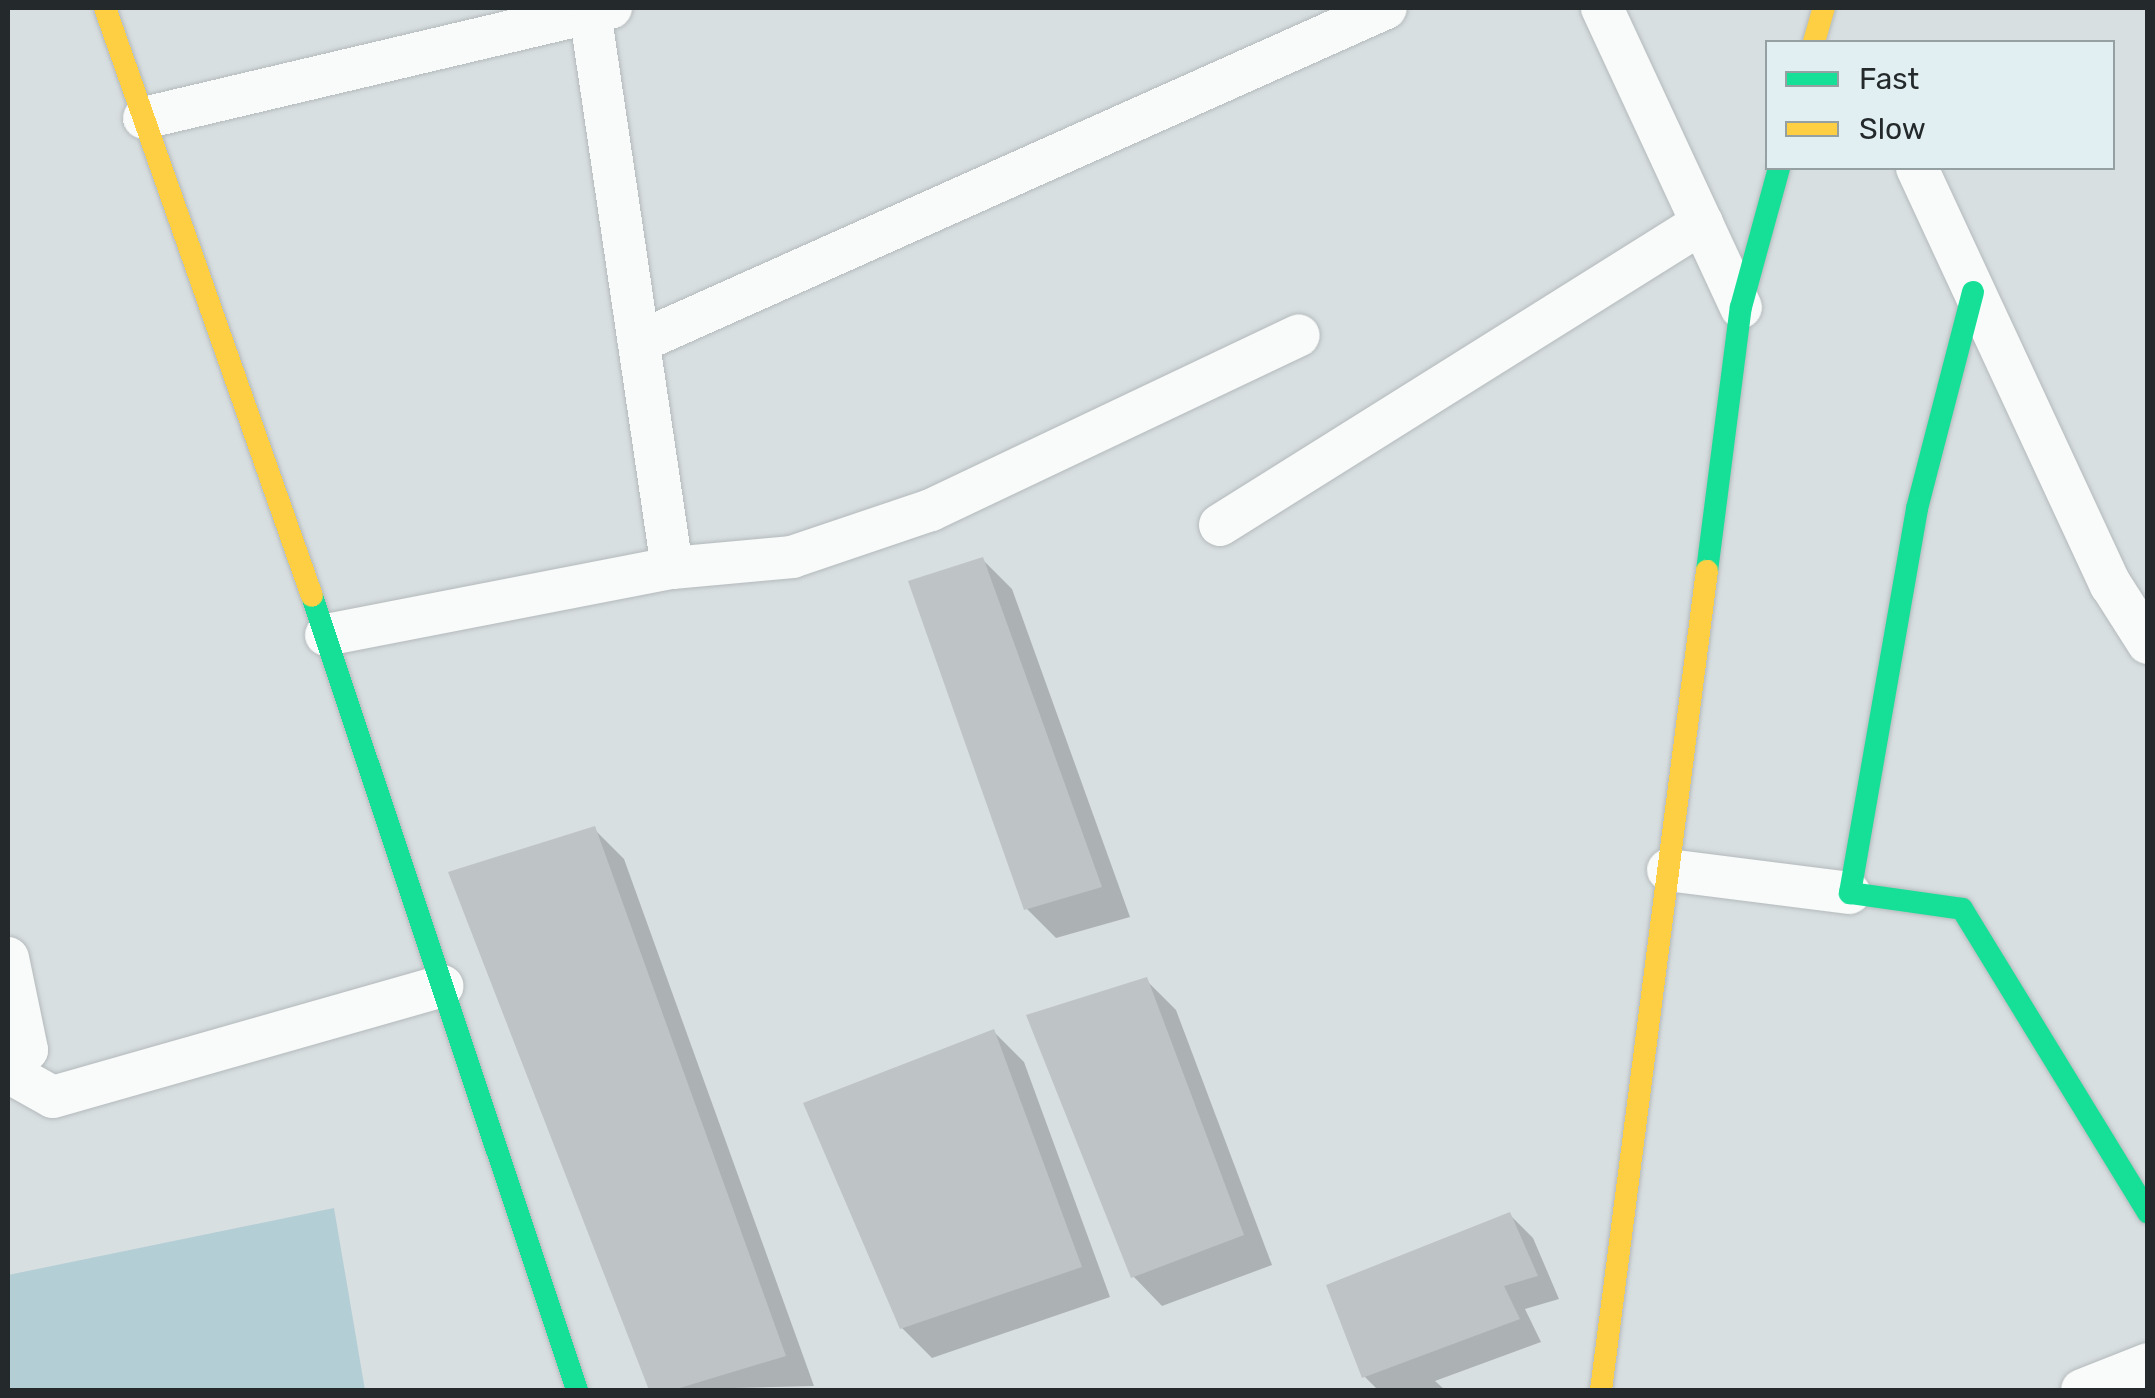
<!DOCTYPE html>
<html>
<head>
<meta charset="utf-8">
<style>
  body { margin:0 }
  #map { position:relative; width:2155px; height:1398px; overflow:hidden; background:#d8dfe1; font-family:Rubik,sans-serif }
  div>[style] { position:absolute }
  [style*='--x'] { left:calc(var(--x)*1px); top:calc(var(--y)*1px); width:calc(var(--w)*1px); rotate:calc(var(--a)*1deg) }
  .green>* { inset:0; background:#b4ced6 }
  .shadow>* { inset:0; background:#0003 }
  .building>* { inset:0; background:#bec3c5 }
  .roads { filter:drop-shadow(0 0 2px #b4babb) drop-shadow(0 0 2px #b4babb) }
  .street>* { height:42px; margin:-21px; padding:0 21px; transform-origin:21px; border-radius:21px; background:#f9fafa }
  .fast>* { height:22px; margin:-11px; padding:0 11px; transform-origin:11px; border-radius:11px; background:#16e098 }
  .slow>* { height:22px; margin:-11px; padding:0 11px; transform-origin:11px; border-radius:11px; background:#ffcf43 }
  span { translate:-50% -50%; white-space:nowrap; text-align:center; line-height:1.15; -webkit-text-stroke:8px #e1eff3; paint-order:stroke }
  .frame { position:absolute; inset:0; border:10px solid #24292b; pointer-events:none }
  .legend { position:absolute; left:1765px; top:40px; width:350px; height:130px; box-sizing:border-box; background:#e1eff3; border:2px solid #95a0a3; margin:0; padding:12px 18px; list-style:none; font-size:30px; color:#24292b }
  .legend li { display:flex; align-items:center; gap:20px; height:50px }
  .legend b { width:50px; border:2px solid #95a0a3 }
</style>
</head>
<body>
<div id="map">
  <div class="green">
    <div style="clip-path:polygon(334px 1208px,365px 1390px,8px 1390px,8px 1275px)"></div>
  </div>
  <div class="shadow">
    <div style="clip-path:polygon(982px 559px,1012px 589px,1130px 917px,1056px 938px,1026px 908px)"></div>
    <div style="clip-path:polygon(594px 829px,624px 859px,814px 1386px,652px 1390px,451px 874px)"></div>
    <div style="clip-path:polygon(1146px 980px,1176px 1010px,1272px 1265px,1162px 1306px,1133px 1276px)"></div>
    <div style="clip-path:polygon(994px 1032px,1024px 1062px,1110px 1297px,932px 1358px,902px 1328px)"></div>
    <div style="clip-path:polygon(1510px 1215px,1533px 1238px,1559px 1299px,1525px 1309px,1541px 1342px,1435px 1381px,1445px 1390px,1378px 1390px,1364px 1376px)"></div>
  </div>
  <div class="building">
    <div style="clip-path:polygon(983px 557px,1102px 887px,1024px 910px,908px 581px)"></div>
    <div style="clip-path:polygon(595px 826px,786px 1356px,673px 1390px,649px 1390px,448px 872px)"></div>
    <div style="clip-path:polygon(1147px 977px,1244px 1235px,1131px 1278px,1026px 1015px)"></div>
    <div style="clip-path:polygon(994px 1029px,1082px 1267px,900px 1329px,803px 1103px)"></div>
    <div style="clip-path:polygon(1510px 1212px,1538px 1276px,1504px 1286px,1520px 1319px,1362px 1378px,1326px 1285px)"></div>
  </div>
  <div class="roads">
    <div class="street">
      <div style="--x:1602;--y:8;--w:330;--a:65.1"></div>
      <div style="--x:144;--y:118;--w:480;--a:-13.3"></div>
      <div style="--x:1917;--y:168;--w:460;--a:65.1"></div>
      <div style="--x:2111;--y:585;--w:69;--a:57.5"></div>
      <div style="--x:639;--y:342;--w:818;--a:-24.09"></div>
      <div style="--x:1220;--y:525;--w:569;--a:-32.07"></div>
      <div style="--x:672;--y:568;--w:121;--a:-5.2"></div>
      <div style="--x:792;--y:557;--w:147;--a:-18.7"></div>
      <div style="--x:931;--y:510;--w:407;--a:-25.4"></div>
      <div style="--x:326;--y:635;--w:352;--a:-11"></div>
      <div style="--x:672;--y:568;--w:562;--a:-98.39"></div>
      <div style="--x:1668;--y:870;--w:183;--a:7.2"></div>
      <div style="--x:8;--y:958;--w:94;--a:78.3"></div>
      <div style="--x:27;--y:1050;--w:22;--a:150"></div>
      <div style="--x:8;--y:1072;--w:51;--a:29.1"></div>
      <div style="--x:53;--y:1097;--w:405;--a:-15.9"></div>
      <div style="--x:2082;--y:1390;--w:71;--a:-21.5"></div>
    </div>
    <div class="fast">
      <div style="--x:1973;--y:292;--w:224;--a:104.5"></div>
      <div style="--x:1917;--y:509;--w:390;--a:99.9"></div>
      <div style="--x:1850;--y:893;--w:113;--a:8.1"></div>
      <div style="--x:1962;--y:909;--w:356;--a:58.5"></div>
      <div style="--x:1707;--y:571;--w:266;--a:-82.7"></div>
      <div style="--x:1741;--y:307;--w:144;--a:-74.7"></div>
      <div style="--x:312;--y:596;--w:837;--a:71.54"></div>
    </div>
    <div class="slow">
      <div style="--x:105;--y:8;--w:623;--a:70.61"></div>
      <div style="--x:1814;--y:42;--w:35;--a:-74"></div>
      <div style="--x:1601;--y:1390;--w:826;--a:-82.63"></div>
    </div>
  </div>
  <div class="frame"></div>
  <ul class="legend">
  <li><b style="height:12px;background:#16e098"></b>Fast</li>
  <li><b style="height:12px;background:#ffcf43"></b>Slow</li>
  </ul>
</div>
</body>
</html>
